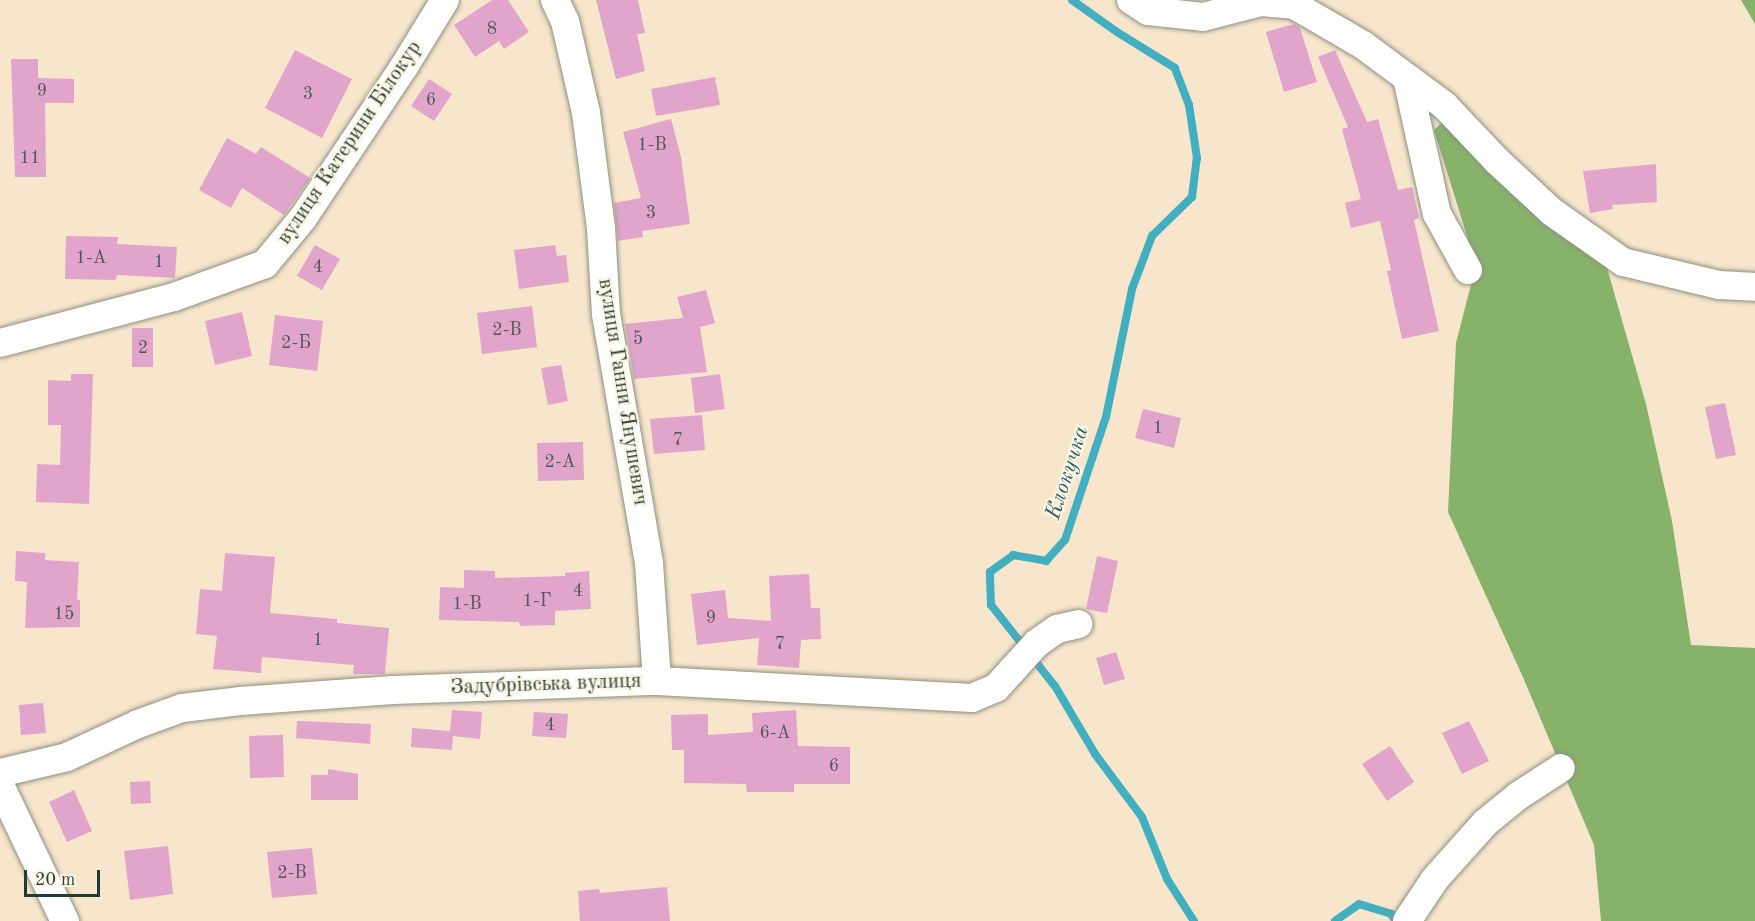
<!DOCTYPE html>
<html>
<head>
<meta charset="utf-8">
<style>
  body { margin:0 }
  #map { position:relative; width:1755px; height:921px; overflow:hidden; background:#f7e5cc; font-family:"Old Standard TT",serif }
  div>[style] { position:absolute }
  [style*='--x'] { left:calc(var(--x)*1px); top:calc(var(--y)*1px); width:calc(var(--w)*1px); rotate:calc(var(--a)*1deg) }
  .forest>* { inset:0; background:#86b26a }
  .stream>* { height:8px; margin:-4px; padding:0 4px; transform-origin:4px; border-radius:4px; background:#41afbf }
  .building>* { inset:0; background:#e1a5cb }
  .roads { filter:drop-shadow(0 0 2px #8b9180) drop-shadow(0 0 2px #8b9180) }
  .minor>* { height:28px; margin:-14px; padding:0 14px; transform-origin:14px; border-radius:14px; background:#fff }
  span { translate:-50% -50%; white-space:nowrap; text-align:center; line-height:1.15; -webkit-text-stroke:4.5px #fcf5e5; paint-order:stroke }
  .number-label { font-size:18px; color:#50575a }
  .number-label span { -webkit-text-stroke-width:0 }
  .street-label { font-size:21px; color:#1f3d34 }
  .water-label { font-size:22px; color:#295f5e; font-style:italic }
  .scale { position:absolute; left:24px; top:870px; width:76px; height:27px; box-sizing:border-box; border:3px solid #1f3d34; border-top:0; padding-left:8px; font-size:18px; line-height:21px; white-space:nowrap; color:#1f3d34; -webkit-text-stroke:4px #fcf5e5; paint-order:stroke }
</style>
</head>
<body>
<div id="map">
  <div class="forest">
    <div style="clip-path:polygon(1741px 0,1755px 0,1755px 24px)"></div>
    <div style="clip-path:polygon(1449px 116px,1605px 261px,1646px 404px,1672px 521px,1691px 645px,1755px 648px,1755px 921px,1601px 921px,1594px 845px,1522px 675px,1448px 512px,1456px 343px,1476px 265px,1434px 130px)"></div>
  </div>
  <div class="stream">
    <div style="--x:1025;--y:648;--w:55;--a:-128.3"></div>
    <div style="--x:991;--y:605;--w:33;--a:-92"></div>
    <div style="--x:990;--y:572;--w:29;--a:-36"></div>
    <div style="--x:1013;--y:555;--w:34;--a:10"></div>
    <div style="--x:1046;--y:561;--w:28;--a:-48"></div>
    <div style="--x:1065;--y:540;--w:130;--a:-71.6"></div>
    <div style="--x:1106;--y:417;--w:131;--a:-78.5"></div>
    <div style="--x:1132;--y:289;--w:57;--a:-69.3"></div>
    <div style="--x:1152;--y:236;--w:56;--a:-44.3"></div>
    <div style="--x:1192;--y:197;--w:39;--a:-83"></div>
    <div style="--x:1197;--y:158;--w:54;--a:-98.6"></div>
    <div style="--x:1189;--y:105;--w:40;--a:-111"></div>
    <div style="--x:1175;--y:68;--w:68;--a:-148.2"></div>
    <div style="--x:1117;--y:32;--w:55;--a:-144.6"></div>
    <div style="--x:1032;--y:657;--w:37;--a:52"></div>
    <div style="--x:1055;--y:686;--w:79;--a:59.5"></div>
    <div style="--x:1095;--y:754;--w:79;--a:53.3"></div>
    <div style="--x:1142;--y:817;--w:67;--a:68"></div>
    <div style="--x:1167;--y:879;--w:50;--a:57.3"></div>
    <div style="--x:1335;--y:921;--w:29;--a:-35"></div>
    <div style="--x:1359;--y:904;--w:34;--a:17"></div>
    <div style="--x:1391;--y:914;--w:9;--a:54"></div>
  </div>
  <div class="building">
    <div style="clip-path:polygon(492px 0,508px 0,529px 32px,504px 49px,499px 41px,475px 57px,454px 25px)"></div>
    <div style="clip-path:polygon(596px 0,638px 0,645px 33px,637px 34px,645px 71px,616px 79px)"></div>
    <div style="clip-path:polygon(1294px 24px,1300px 28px,1317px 82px,1284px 92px,1266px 32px)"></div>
    <div style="clip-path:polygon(295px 50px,352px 79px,322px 138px,265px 108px)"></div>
    <div style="clip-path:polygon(1335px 50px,1367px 122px,1378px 119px,1398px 190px,1412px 187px,1419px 218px,1414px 220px,1439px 331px,1402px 339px,1387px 271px,1391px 270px,1380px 221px,1351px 228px,1345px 203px,1361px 199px,1342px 129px,1348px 127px,1318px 57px)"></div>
    <div style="clip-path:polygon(11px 59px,38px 59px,38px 78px,74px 79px,74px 103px,45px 103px,46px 177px,15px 177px)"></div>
    <div style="clip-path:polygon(715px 77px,720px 105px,656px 116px,651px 89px)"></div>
    <div style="clip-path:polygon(429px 79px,452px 94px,434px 121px,411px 106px)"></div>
    <div style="clip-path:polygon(671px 119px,681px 157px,690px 224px,642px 231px,643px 237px,618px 241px,614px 203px,641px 198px,623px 132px)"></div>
    <div style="clip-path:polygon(227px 138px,256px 154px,261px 147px,310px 178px,284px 215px,242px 188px,231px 208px,199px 190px)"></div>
    <div style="clip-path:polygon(1656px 164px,1657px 202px,1612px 205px,1613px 209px,1590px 213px,1583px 171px)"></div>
    <div style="clip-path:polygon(66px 236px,118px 237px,117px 244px,177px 247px,175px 278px,117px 275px,116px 280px,65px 279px)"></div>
    <div style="clip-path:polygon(315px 245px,340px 259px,322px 290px,297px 276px)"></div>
    <div style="clip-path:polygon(555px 245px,557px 256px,566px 255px,569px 282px,519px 289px,514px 250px)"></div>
    <div style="clip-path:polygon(706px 290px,715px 323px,700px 327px,707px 372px,634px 379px,625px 324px,683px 318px,677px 297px)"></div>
    <div style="clip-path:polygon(532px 306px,537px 347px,482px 354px,477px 313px)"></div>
    <div style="clip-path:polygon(242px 312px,252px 356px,215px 365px,205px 321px)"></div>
    <div style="clip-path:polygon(275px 315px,323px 321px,317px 371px,269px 365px)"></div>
    <div style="clip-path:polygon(132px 328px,153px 328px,153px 367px,132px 367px)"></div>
    <div style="clip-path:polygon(561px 365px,568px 401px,548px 405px,541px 368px)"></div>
    <div style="clip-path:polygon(71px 374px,93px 374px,89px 504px,36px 502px,37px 464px,60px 465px,61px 425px,48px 425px,48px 380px,71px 381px)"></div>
    <div style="clip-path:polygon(720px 374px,725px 409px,695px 413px,691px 378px)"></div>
    <div style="clip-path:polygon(1725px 403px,1736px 455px,1716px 459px,1705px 407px)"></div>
    <div style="clip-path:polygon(1143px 409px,1181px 418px,1174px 448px,1135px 438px)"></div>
    <div style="clip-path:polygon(702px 415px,705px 450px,654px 454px,650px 419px)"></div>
    <div style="clip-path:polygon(583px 442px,584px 480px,538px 481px,537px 443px)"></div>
    <div style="clip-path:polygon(16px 551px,45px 553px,45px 560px,79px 562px,77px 600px,80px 600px,80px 627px,25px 628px,27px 582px,15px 581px)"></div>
    <div style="clip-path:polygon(225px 553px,275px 557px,270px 613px,337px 619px,337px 623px,389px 628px,385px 674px,353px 674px,354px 665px,262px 657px,261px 673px,213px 669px,217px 636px,196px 634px,200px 589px,222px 591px)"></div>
    <div style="clip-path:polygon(1097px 556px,1118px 561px,1107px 613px,1086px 609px)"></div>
    <div style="clip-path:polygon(464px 570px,495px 571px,495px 578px,565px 576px,565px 573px,589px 571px,591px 609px,555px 611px,555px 625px,520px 626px,519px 622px,439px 620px,440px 587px,464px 588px)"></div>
    <div style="clip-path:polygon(809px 574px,811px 608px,820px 608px,821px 639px,801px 640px,799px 668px,757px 665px,759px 638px,697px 645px,691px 594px,725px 590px,728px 618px,771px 621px,769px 576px)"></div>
    <div style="clip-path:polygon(1116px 652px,1125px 679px,1104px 685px,1096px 658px)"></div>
    <div style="clip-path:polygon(43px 703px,46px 733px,21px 735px,19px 705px)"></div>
    <div style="clip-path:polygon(452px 710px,482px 712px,480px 739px,453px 736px,452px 750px,411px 747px,412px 728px,450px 731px)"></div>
    <div style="clip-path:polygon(796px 710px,798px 746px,850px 747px,850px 784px,794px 784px,794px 792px,747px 792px,746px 784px,684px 783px,684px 750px,672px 750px,671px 715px,708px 714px,708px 735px,753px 732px,752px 713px)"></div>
    <div style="clip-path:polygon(534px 712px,568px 714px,566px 738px,532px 736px)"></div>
    <div style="clip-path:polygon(297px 721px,371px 724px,370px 744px,296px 738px)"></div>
    <div style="clip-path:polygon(1469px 721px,1489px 761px,1462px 774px,1442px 733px)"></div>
    <div style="clip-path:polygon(283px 735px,284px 777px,250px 778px,249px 736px)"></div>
    <div style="clip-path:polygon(1390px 746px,1414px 782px,1387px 801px,1362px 764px)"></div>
    <div style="clip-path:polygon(328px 769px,358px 774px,358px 800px,311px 800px,311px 775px,328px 775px)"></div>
    <div style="clip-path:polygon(150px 781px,151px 803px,131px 804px,130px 782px)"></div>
    <div style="clip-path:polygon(74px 790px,92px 831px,67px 842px,49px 802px)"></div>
    <div style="clip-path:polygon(168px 846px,173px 894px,130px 900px,124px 851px)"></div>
    <div style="clip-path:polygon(312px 848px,317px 894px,272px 898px,267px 852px)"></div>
    <div style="clip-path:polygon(667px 887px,670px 921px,580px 921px,578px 891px,599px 889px,600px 893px)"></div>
  </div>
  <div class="roads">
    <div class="minor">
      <div style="--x:555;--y:0;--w:23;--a:65"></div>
      <div style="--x:565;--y:21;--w:94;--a:77.1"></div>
      <div style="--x:586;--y:113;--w:116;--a:82.6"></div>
      <div style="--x:601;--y:228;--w:86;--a:86.7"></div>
      <div style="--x:606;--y:314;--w:253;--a:80.2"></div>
      <div style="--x:649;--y:563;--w:118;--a:86.1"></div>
      <div style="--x:1131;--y:0;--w:20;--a:33"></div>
      <div style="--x:1148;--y:11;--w:55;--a:6.2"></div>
      <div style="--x:1203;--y:17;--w:60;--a:-14.5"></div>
      <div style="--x:1261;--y:2;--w:33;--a:5"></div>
      <div style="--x:1294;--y:5;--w:80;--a:30.1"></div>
      <div style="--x:1363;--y:45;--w:102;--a:36.6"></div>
      <div style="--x:1445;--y:106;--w:76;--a:46.6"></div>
      <div style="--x:1497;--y:161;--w:75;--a:42.8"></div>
      <div style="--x:1552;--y:212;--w:87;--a:35.2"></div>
      <div style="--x:1623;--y:262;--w:99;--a:13.5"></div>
      <div style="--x:1719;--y:285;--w:36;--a:3"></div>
      <div style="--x:1407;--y:78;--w:139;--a:77.6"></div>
      <div style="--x:1437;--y:214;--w:64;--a:61"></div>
      <div style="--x:0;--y:343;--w:180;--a:-14.8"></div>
      <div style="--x:174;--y:297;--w:97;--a:-19.9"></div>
      <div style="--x:265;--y:264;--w:60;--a:-50.4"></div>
      <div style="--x:303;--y:218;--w:184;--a:-56.3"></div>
      <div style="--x:405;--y:65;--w:76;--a:-58.4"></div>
      <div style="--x:0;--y:773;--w:69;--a:-13.4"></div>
      <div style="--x:67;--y:757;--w:78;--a:-24.9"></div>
      <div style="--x:138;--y:724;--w:47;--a:-20"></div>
      <div style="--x:182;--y:708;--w:58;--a:-6.9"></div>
      <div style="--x:240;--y:701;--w:153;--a:-4.1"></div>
      <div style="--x:393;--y:690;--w:264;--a:-2"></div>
      <div style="--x:657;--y:681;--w:315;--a:3.1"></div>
      <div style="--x:972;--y:698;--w:26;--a:-23"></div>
      <div style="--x:996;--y:688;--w:61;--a:-47.7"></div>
      <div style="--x:1037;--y:643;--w:24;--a:-35"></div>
      <div style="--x:1057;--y:629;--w:22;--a:-13"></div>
      <div style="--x:0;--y:785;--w:151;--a:64.5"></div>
      <div style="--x:1407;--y:921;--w:50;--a:-56.3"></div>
      <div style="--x:1435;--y:879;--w:75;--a:-48.2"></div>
      <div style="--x:1485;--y:823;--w:43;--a:-39.3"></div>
      <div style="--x:1518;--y:796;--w:51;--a:-33.1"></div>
    </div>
  </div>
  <div class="number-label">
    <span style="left:492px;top:29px">8</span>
    <span style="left:42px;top:91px">9</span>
    <span style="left:308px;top:94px">3</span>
    <span style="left:431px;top:100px">6</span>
    <span style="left:652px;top:145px">1-В</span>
    <span style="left:30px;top:158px">11</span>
    <span style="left:651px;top:213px">3</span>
    <span style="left:91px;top:258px">1-А</span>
    <span style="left:159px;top:262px">1</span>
    <span style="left:318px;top:267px">4</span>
    <span style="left:507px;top:330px">2-В</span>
    <span style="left:638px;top:339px">5</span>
    <span style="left:296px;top:343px">2-Б</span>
    <span style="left:143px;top:348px">2</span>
    <span style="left:1158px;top:428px">1</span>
    <span style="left:678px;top:440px">7</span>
    <span style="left:560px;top:462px">2-А</span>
    <span style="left:578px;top:591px">4</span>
    <span style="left:537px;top:601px">1-Г</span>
    <span style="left:467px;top:604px">1-В</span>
    <span style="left:64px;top:614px">15</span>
    <span style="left:711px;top:618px">9</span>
    <span style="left:318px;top:640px">1</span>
    <span style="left:780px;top:644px">7</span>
    <span style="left:550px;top:725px">4</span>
    <span style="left:775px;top:733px">6-А</span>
    <span style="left:834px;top:766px">6</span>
    <span style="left:292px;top:873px">2-В</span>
  </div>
  <div class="street-label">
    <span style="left:350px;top:143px;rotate:-56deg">вулиця Катерини Білокур</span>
    <span style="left:622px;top:392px;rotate:81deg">вулиця Ганни Янушевич</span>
    <span style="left:546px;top:685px;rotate:-2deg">Задубрівська вулиця</span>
  </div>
  <div class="water-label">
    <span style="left:1068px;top:473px;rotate:-72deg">Клокучка</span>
  </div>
  <div class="scale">20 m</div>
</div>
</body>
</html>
